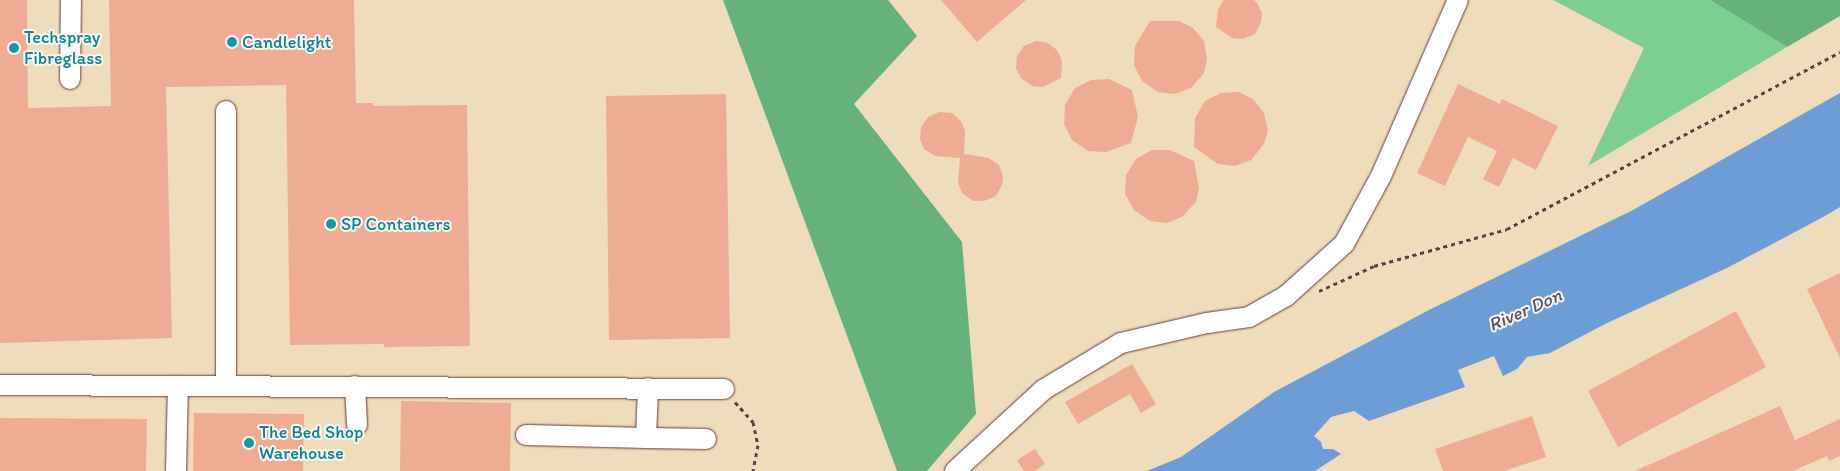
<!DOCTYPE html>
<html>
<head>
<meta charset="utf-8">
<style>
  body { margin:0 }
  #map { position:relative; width:1840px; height:471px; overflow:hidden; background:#efdcbb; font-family:Itim,sans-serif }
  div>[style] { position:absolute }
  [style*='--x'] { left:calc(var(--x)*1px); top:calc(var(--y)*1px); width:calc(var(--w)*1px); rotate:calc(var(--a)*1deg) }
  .green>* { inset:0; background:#7dcf90 }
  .forest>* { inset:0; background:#66b27a }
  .water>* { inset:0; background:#6d9dd7 }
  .building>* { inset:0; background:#efac95 }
  .path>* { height:3px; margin-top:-1.5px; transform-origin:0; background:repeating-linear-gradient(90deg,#633b41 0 4px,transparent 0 8px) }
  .roads { filter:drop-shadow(0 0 1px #633b41) drop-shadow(0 0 1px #633b41) }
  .minor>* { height:20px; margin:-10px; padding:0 10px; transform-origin:10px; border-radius:10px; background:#fff }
  .dots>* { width:14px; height:14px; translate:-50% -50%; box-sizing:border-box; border:2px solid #f6f6f2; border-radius:50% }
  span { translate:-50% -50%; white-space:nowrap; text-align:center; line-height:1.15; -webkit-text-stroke:4px #f6f6f2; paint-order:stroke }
  .culture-label { font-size:18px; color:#0d838f }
  .left { translate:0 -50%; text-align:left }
  .water-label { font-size:19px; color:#585170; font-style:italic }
</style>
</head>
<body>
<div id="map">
  <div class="green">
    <div style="clip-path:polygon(1553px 0,1710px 0,1787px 47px,1588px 166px,1644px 48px)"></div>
  </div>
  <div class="forest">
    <div style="clip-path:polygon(723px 0,888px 0,917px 36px,854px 104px,962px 242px,976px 414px,927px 471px,897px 471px)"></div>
    <div style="clip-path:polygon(1710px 0,1840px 0,1840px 16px,1787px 47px)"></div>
  </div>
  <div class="water">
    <div style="clip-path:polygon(1840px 93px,1840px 207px,1825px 216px,1727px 268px,1607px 323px,1550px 353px,1527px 357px,1517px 369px,1503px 376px,1494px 356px,1458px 370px,1465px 387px,1369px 421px,1354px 411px,1331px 417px,1314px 436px,1321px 442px,1323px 449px,1333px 449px,1341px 454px,1315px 471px,1147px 471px,1181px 457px,1274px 392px,1429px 310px,1633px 210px)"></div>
  </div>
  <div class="building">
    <div style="clip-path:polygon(0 0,27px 0,28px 108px,111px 106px,109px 0,354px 0,356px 103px,373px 103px,373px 106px,467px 105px,470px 346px,384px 347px,384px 344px,290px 345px,286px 85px,166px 87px,172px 338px,0 343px)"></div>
    <div style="clip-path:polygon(941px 0,1026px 0,977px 42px)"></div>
    <div style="clip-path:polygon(1224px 0,1254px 0,1257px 3px,1262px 13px,1261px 22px,1255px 34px,1243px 39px,1232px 38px,1216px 27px,1218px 9px)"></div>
    <div style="clip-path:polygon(1150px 21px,1179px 21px,1193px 28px,1204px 41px,1207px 59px,1204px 73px,1191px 88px,1175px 94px,1158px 92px,1142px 81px,1134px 65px,1135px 46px)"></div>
    <div style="clip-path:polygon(1036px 41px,1048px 43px,1057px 50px,1062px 61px,1061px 78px,1043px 87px,1032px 86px,1021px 78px,1016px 69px,1017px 56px,1024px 46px)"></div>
    <div style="clip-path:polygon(1109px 79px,1132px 90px,1138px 117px,1131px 143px,1106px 152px,1088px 151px,1072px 140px,1064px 124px,1065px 105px,1075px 88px,1091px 80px)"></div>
    <div style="clip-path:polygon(1458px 84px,1500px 104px,1502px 99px,1558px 126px,1536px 170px,1513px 158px,1499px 187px,1483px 179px,1497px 151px,1468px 137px,1445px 186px,1417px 173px)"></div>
    <div style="clip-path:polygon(1239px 92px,1253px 99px,1264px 113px,1268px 131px,1264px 144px,1251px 160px,1235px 166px,1218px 164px,1194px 147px,1195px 118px,1205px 101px,1221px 93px)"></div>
    <div style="clip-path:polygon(726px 94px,730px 338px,609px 340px,606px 96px)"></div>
    <div style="clip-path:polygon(939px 112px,952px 113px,961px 121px,965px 131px,964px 154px,989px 158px,999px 165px,1003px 176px,1002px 185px,996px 196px,984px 201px,973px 201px,962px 193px,958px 183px,960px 158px,935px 156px,924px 149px,920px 139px,921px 127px,928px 117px)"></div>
    <div style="clip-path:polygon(1152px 150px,1170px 150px,1194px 161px,1199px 188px,1196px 202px,1182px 217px,1167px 223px,1150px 221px,1134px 210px,1125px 194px,1126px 175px,1136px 159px)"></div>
    <div style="clip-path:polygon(1840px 273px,1840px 358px,1807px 289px)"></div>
    <div style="clip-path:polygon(1736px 311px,1766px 367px,1618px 447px,1588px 391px)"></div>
    <div style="clip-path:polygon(1132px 364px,1156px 404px,1141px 413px,1130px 394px,1078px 424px,1065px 402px)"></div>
    <div style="clip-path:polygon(401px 401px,511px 403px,510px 471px,400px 471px)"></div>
    <div style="clip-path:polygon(1780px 406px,1795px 440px,1840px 419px,1840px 456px,1829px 461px,1827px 456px,1793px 471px,1635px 471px)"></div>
    <div style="clip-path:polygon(194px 413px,304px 414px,303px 471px,193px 471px)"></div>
    <div style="clip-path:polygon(1532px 416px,1546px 457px,1505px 471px,1443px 471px,1435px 449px)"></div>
    <div style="clip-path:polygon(0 418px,147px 419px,146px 471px,0 471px)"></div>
    <div style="clip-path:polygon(1035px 449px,1045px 464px,1035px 471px,1024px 471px,1017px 460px)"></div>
  </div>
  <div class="path">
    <div style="--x:1319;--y:291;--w:60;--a:-24.4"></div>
    <div style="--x:1374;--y:266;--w:138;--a:-15.5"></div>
    <div style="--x:1507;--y:229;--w:377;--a:-28"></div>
    <div style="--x:735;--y:402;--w:27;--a:48"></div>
    <div style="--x:753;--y:422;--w:24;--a:78"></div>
    <div style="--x:758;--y:445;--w:26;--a:101"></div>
  </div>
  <div class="roads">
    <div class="minor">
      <div style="--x:70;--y:79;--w:79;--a:-89.3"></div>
      <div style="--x:0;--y:385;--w:724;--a:0.32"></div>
      <div style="--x:226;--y:385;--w:274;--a:-90"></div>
      <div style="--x:355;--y:386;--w:39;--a:87"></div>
      <div style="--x:648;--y:388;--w:50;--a:92.3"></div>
      <div style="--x:646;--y:438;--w:60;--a:1"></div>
      <div style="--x:526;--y:435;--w:120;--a:1.4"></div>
      <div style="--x:176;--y:471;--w:85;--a:-88.7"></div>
      <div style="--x:955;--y:471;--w:120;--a:-42.6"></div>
      <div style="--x:1043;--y:390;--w:91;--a:-31.1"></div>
      <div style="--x:1121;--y:343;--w:88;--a:-13.1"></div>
      <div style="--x:1207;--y:323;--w:42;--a:-8.1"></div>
      <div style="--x:1249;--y:317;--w:43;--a:-29.6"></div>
      <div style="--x:1286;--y:296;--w:78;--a:-41.9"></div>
      <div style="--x:1344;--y:244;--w:77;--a:-61.4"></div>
      <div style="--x:1381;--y:176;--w:192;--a:-66.4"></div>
    </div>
  </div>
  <div class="dots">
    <div style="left:232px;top:42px;background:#0f9aa8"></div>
    <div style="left:14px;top:48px;background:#0f9aa8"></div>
    <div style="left:331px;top:224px;background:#0f9aa8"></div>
    <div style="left:249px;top:443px;background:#0f9aa8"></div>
  </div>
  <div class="culture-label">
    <span class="left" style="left:24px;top:48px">Techspray<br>Fibreglass</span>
    <span class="left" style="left:242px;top:42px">Candlelight</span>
    <span class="left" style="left:341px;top:224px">SP Containers</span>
    <span class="left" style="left:259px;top:443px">The Bed Shop<br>Warehouse</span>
  </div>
  <div class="water-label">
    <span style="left:1525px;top:310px;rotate:-24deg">River Don</span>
  </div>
</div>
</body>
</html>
